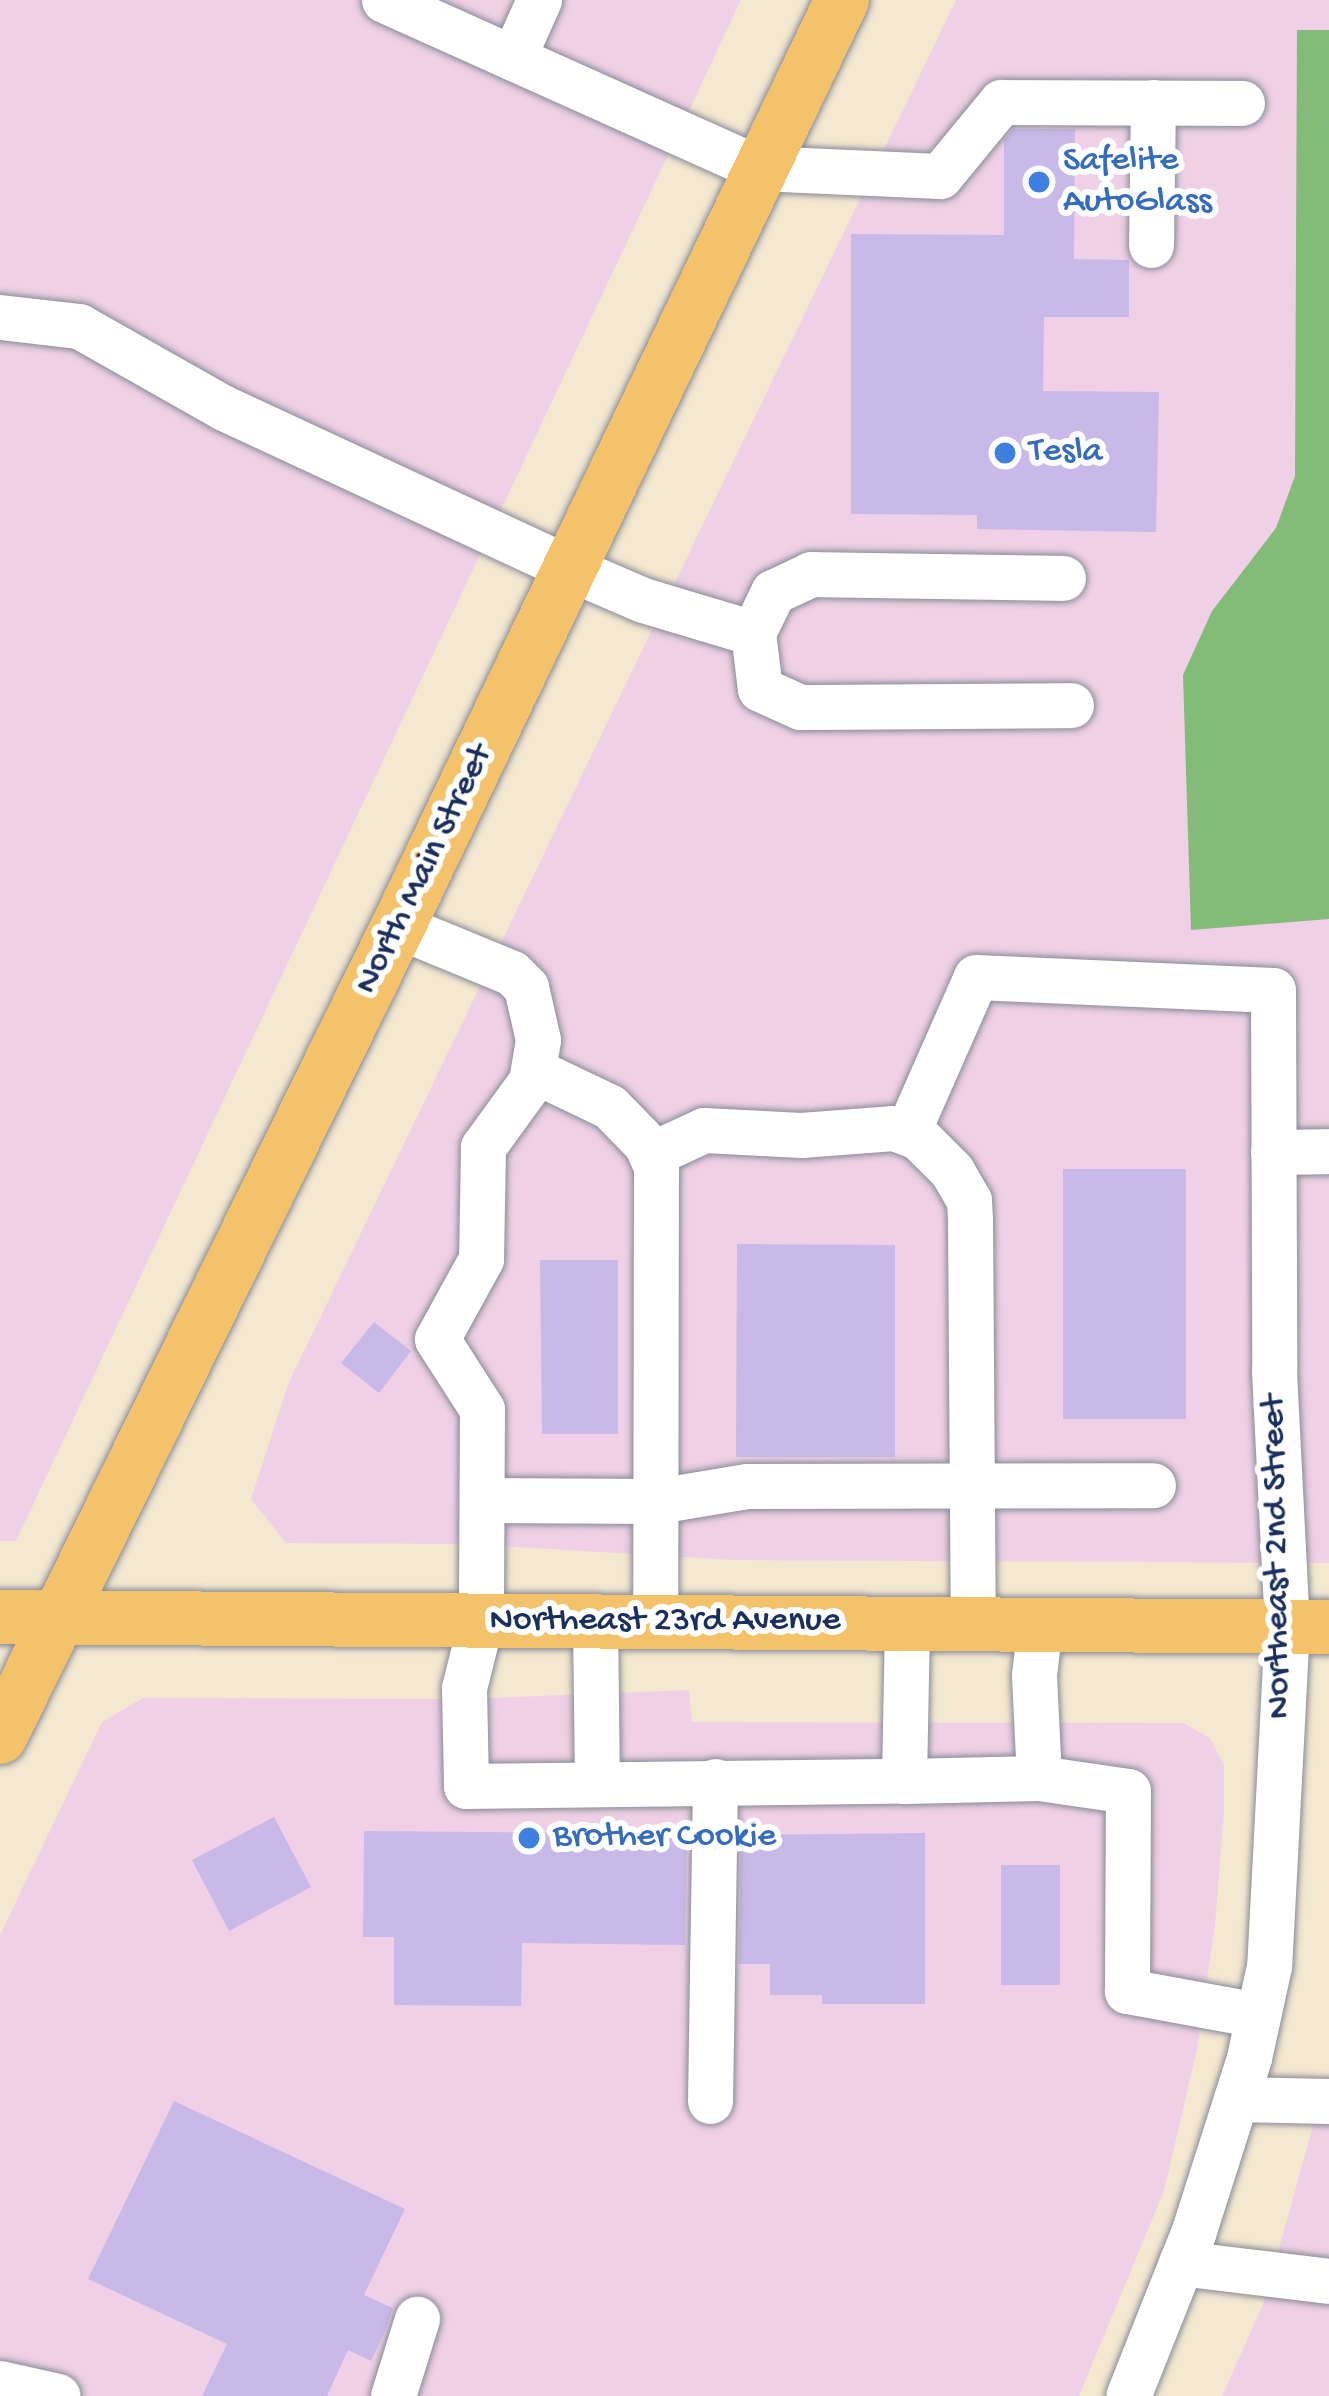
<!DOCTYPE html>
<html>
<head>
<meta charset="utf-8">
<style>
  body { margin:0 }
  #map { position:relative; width:1329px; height:2396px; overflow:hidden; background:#f5e8d1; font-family:"Gochi Hand",sans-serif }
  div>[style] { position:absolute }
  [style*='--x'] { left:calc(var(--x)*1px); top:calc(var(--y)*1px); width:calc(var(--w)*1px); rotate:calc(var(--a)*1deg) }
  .built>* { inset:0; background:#efd0e6 }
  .forest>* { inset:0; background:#83bb78 }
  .building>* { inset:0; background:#c9b9e8 }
  .roads { filter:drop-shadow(0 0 3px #888c98) drop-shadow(0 0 3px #888c98) }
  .minor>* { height:45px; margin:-22.5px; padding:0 22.5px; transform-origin:22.5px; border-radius:22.5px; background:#fff }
  .major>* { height:54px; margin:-27px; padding:0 27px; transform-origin:27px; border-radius:27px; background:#f3c26a }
  .dots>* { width:33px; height:33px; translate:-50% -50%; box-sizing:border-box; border:6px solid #fff; border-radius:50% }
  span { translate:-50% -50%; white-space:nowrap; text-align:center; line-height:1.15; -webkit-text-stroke:12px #fff; paint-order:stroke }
  .shop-label { font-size:36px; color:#366cbe }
  .left { translate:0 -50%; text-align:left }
  .street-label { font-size:36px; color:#1b2f5e }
</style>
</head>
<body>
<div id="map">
  <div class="built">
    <div style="clip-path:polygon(0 0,741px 0,16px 1541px,0 1541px)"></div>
    <div style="clip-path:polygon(956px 0,1329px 0,1329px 1563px,732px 1560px,468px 1544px,286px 1543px,251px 1499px,289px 1382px)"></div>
    <div style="clip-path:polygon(689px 1690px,692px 1722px,1183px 1723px,1210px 1738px,1224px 1765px,1224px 1811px,1215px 1924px,1197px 2049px,1164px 2191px,1079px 2396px,0 2396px,0 1935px,102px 1722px,143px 1698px,467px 1699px)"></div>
    <div style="clip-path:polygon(1325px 2083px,1329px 2083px,1329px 2396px,1222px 2396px,1264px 2302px)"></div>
  </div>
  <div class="forest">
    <div style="clip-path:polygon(1297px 30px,1329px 30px,1329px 919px,1191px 930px,1183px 675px,1212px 611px,1276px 528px,1295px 476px)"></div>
  </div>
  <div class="building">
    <div style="clip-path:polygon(1013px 129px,1075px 129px,1074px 259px,1129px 260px,1129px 317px,1044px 317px,1043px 391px,1159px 392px,1156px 532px,977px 529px,977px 515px,851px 514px,851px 234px,1004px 235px,1004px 140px)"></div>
    <div style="clip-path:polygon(1063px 1169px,1186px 1169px,1186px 1419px,1063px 1419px)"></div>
    <div style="clip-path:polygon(737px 1244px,895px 1245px,895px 1457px,736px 1457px)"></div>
    <div style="clip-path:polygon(540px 1260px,618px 1260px,618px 1434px,542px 1434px)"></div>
    <div style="clip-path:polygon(374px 1322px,411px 1351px,379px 1393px,341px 1363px)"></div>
    <div style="clip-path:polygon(274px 1817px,311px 1887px,229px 1931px,192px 1860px)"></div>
    <div style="clip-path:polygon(364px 1831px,687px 1834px,685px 1945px,522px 1943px,521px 2006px,394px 2005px,394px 1937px,363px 1937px)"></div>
    <div style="clip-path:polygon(925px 1833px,925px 2004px,822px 2004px,822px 1995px,770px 1995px,770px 1964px,739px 1964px,741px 1835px)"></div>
    <div style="clip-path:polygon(1001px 1865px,1060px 1865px,1060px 1985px,1001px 1985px)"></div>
    <div style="clip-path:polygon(174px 2101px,405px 2209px,364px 2295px,393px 2308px,386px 2329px,371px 2361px,348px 2350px,327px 2396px,202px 2396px,227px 2344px,88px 2279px)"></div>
  </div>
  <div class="roads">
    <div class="minor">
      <div style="--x:384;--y:0;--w:410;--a:24.2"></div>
      <div style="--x:758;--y:168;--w:182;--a:2.5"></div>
      <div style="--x:940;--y:176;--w:96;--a:-50.5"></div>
      <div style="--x:1001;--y:102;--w:241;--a:0.2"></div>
      <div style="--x:513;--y:58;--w:64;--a:-65.9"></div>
      <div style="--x:1151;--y:245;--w:143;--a:-89.2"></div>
      <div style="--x:0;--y:317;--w:80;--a:6.5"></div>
      <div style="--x:79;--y:326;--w:167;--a:29.5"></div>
      <div style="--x:224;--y:408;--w:383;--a:24.9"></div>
      <div style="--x:571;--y:569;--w:78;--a:23.3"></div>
      <div style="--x:643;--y:600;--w:115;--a:16.7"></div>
      <div style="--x:753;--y:633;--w:46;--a:-64"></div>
      <div style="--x:773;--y:592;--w:42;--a:-25.3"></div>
      <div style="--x:811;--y:574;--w:252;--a:0.9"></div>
      <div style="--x:753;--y:633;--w:56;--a:82.9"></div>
      <div style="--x:760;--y:689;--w:44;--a:24.2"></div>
      <div style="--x:800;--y:707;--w:271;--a:-0.4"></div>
      <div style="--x:398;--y:926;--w:123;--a:22.4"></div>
      <div style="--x:512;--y:973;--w:20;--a:45"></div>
      <div style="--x:526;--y:987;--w:54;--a:77.2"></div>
      <div style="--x:538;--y:1040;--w:42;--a:99.7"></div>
      <div style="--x:531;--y:1081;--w:82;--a:126"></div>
      <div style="--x:483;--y:1147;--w:112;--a:91"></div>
      <div style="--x:481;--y:1259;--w:91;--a:118.8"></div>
      <div style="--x:437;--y:1339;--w:83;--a:57.3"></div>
      <div style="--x:482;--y:1409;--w:211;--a:90.3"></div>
      <div style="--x:481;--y:1620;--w:70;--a:104"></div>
      <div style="--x:464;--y:1688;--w:98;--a:88.8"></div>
      <div style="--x:466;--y:1786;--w:438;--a:-0.7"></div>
      <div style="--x:535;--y:1071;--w:83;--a:25.6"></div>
      <div style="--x:610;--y:1107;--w:52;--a:45.8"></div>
      <div style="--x:646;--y:1144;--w:24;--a:66"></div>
      <div style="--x:656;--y:1166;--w:455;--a:90.1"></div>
      <div style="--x:908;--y:1131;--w:168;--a:-66.2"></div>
      <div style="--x:976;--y:977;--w:297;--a:2.5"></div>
      <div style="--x:1273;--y:990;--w:381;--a:89.8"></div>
      <div style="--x:1274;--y:1371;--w:255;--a:87.1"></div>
      <div style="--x:1287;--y:1626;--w:340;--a:93"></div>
      <div style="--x:1269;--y:1966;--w:94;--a:102.3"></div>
      <div style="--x:1249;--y:2058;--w:184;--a:107.7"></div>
      <div style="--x:1193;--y:2233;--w:175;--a:111.7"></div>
      <div style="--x:1273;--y:1152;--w:56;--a:-1"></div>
      <div style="--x:652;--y:1154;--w:57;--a:-24.8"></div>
      <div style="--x:704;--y:1130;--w:97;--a:3"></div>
      <div style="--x:801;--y:1135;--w:93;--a:-4.3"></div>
      <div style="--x:894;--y:1128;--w:26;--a:21"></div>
      <div style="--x:918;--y:1137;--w:48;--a:45"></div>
      <div style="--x:952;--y:1171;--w:34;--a:60"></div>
      <div style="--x:969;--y:1200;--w:19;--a:87"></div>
      <div style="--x:970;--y:1219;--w:405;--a:89.6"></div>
      <div style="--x:482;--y:1500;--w:175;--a:0.3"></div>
      <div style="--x:657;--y:1501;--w:91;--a:-9.5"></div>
      <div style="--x:747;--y:1486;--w:406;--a:-0.1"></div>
      <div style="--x:595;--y:1621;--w:161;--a:89.3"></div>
      <div style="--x:907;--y:1624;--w:157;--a:91.1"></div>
      <div style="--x:904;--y:1781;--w:135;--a:-1.3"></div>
      <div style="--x:1039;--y:1778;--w:90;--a:8.3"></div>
      <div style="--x:1128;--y:1791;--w:200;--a:90.3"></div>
      <div style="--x:1127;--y:1991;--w:133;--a:10.4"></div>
      <div style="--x:1039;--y:1778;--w:103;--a:-92.8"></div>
      <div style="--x:1034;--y:1675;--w:51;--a:-83.3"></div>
      <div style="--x:1236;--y:2099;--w:93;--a:1.2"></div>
      <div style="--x:710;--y:2101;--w:320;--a:-89.1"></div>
      <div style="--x:1181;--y:2263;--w:149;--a:6.9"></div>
      <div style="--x:0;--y:2383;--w:59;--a:12.6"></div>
      <div style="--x:393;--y:2396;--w:81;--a:-72.7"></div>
    </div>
    <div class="major">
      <div style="--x:0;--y:1617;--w:1329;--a:0.43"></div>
      <div style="--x:0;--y:1737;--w:924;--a:-63.85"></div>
      <div style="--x:407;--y:908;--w:1007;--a:-64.4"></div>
    </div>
  </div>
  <div class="dots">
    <div style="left:1039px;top:182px;background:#3f7fe0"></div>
    <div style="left:1005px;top:453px;background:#3f7fe0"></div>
    <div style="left:529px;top:1838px;background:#3f7fe0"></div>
  </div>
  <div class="shop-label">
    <span class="left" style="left:1063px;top:182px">Safelite<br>AutoGlass</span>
    <span class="left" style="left:1029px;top:453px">Tesla</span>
    <span class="left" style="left:553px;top:1838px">Brother Cookie</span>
  </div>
  <div class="street-label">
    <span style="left:425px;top:870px;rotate:-64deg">North Main Street</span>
    <span style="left:1278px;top:1557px;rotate:-91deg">Northeast 2nd Street</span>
    <span style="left:665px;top:1622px">Northeast 23rd Avenue</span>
  </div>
</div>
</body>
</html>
